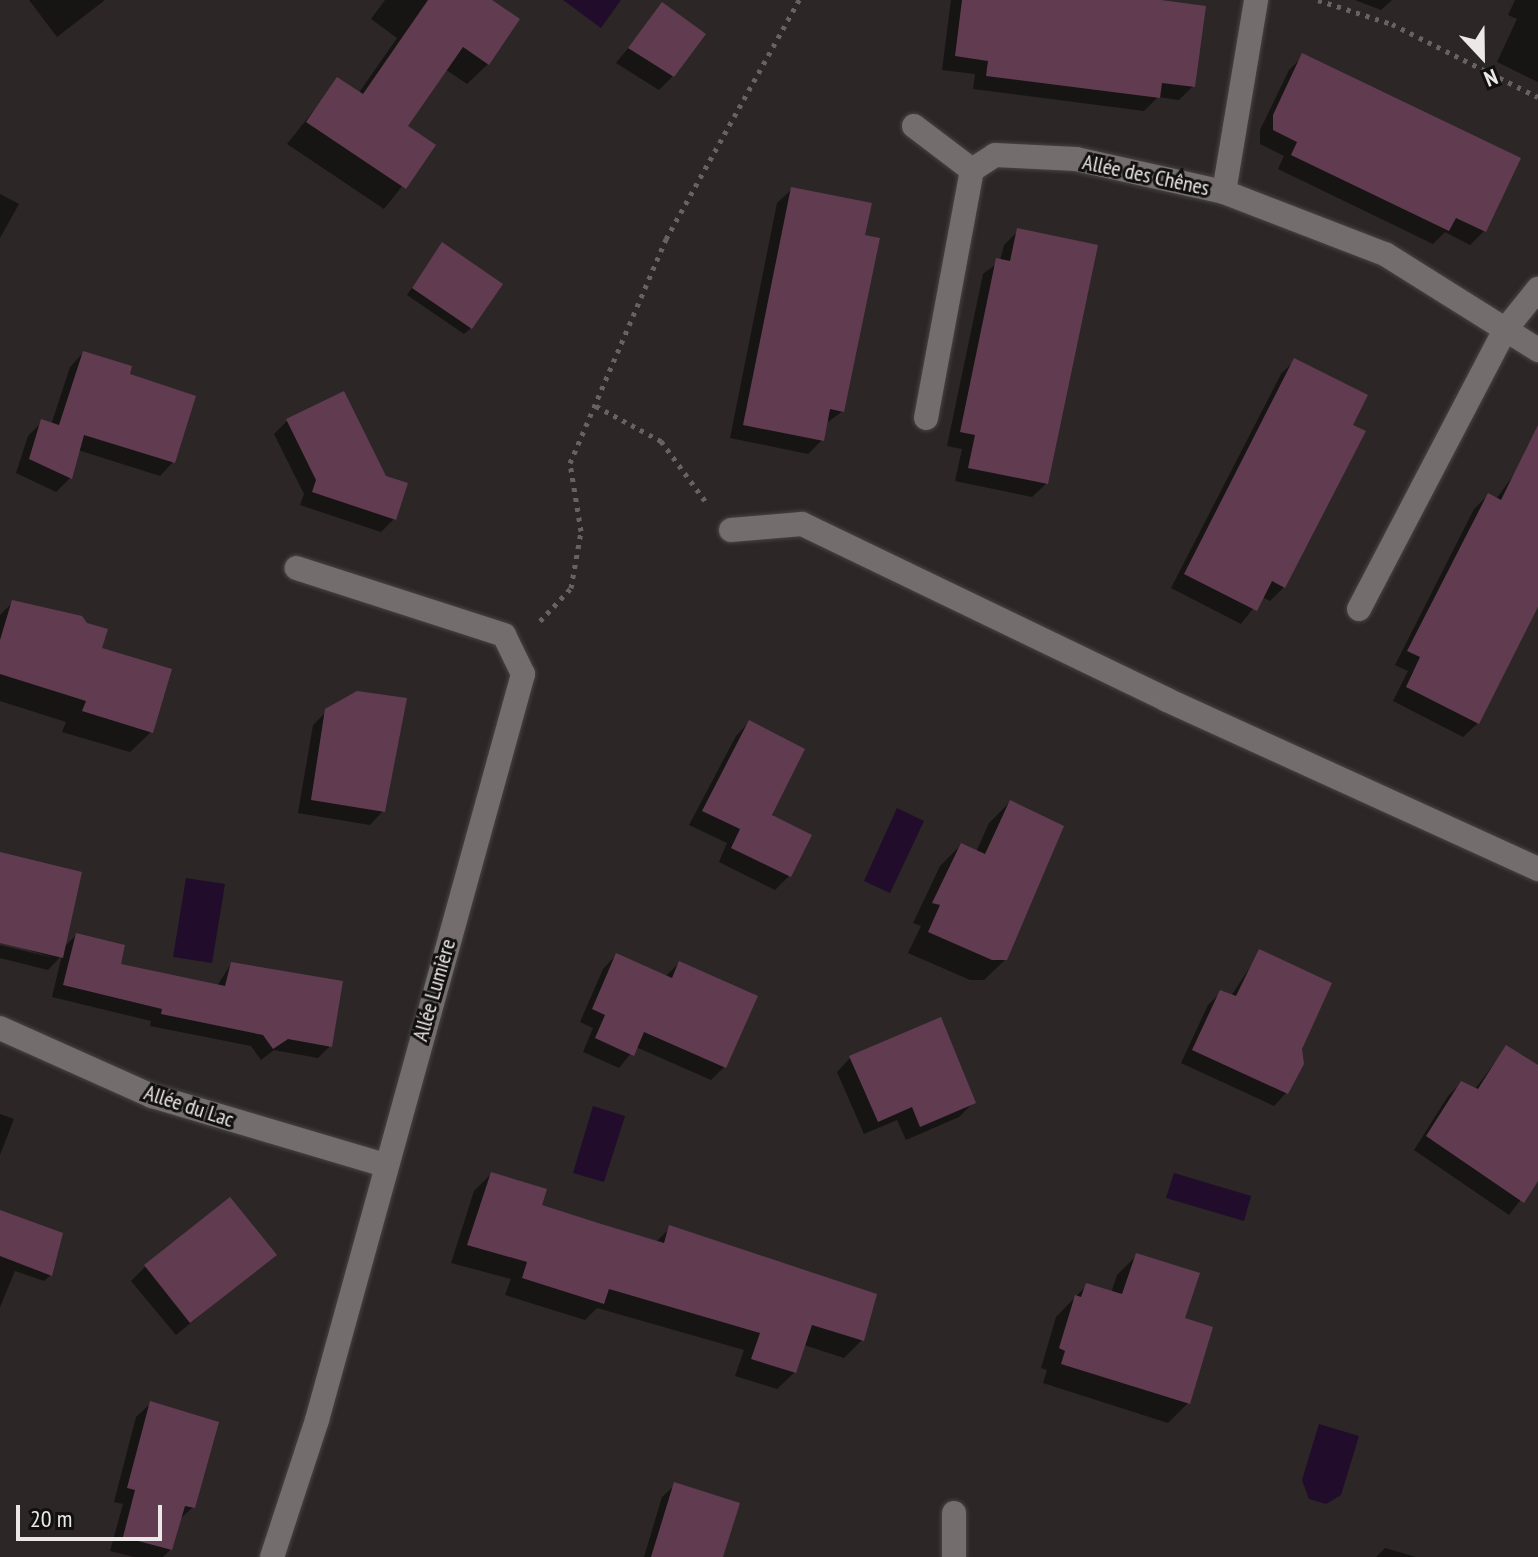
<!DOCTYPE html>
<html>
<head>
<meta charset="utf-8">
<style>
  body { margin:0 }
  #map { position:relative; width:1538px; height:1557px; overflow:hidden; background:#2c2626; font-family:"PT Sans Narrow",sans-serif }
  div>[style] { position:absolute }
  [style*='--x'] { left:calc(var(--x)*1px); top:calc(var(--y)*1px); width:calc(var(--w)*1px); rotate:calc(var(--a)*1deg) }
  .water>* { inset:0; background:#210d2b }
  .shadow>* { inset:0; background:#0007 }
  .building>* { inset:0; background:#613c51 }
  .path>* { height:5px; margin-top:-2.5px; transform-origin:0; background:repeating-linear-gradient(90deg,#686363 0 4px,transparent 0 10px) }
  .roads { filter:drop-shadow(0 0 2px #484343) drop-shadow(0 0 2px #484343) }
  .minor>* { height:24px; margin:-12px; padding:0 12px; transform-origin:12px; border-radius:12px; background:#746d6d }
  span { translate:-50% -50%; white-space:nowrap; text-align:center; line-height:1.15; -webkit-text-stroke:6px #120f0f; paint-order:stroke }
  .street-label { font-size:22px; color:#ece8e8 }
  .north { position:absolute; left:1442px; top:16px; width:80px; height:80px; -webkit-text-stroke:6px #120f0f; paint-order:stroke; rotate:158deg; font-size:22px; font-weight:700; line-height:32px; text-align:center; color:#ece8e8 }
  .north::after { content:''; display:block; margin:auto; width:28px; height:36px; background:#ece8e8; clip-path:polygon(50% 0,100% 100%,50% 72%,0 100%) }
  .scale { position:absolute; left:16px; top:1505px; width:146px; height:36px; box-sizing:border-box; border:4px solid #ece8e8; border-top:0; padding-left:10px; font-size:24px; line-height:28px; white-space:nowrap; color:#ece8e8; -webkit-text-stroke:6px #120f0f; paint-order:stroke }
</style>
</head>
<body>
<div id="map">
  <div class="water">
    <div style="clip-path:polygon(563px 0,621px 0,601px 28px)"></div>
    <div style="clip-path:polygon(897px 808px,924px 821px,890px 893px,864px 881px)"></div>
    <div style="clip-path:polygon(186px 878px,225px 884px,212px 963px,173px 957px)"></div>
    <div style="clip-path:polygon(593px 1106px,625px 1116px,604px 1182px,573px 1173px)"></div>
    <div style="clip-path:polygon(1174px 1173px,1251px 1196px,1244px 1221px,1166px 1198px)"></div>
    <div style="clip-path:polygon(1319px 1424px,1359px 1436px,1341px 1495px,1326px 1504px,1309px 1499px,1302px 1480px)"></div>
  </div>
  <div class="shadow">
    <div style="clip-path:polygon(29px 0,105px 0,57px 37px)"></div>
    <div style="clip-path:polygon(385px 0,489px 0,488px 64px,467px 84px,445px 69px,406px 126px,434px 146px,384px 209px,287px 144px,338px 80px,358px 94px,397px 38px,371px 19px)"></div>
    <div style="clip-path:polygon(951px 0,1143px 0,1193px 86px,1179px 100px,1158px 97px,1144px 111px,973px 89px,975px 74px,942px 70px)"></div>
    <div style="clip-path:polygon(1355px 0,1392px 0,1381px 10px)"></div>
    <div style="clip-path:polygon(1515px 0,1538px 0,1538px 82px,1497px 62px,1517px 19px,1508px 15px)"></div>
    <div style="clip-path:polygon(663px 5px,673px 76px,659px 90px,616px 63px)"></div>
    <div style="clip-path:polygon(1303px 56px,1484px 231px,1470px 245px,1445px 232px,1433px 244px,1278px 169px,1284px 156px,1260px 144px,1260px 130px,1289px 70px)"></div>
    <div style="clip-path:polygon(792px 189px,863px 237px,843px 411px,825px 424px,822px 440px,808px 454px,730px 438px,777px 203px)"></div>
    <div style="clip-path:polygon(0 194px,19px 204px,0 238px)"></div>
    <div style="clip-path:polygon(1018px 231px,1047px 483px,1032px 497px,955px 481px,962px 449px,947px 446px,983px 274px,1000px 261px,1004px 245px)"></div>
    <div style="clip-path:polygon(436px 252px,471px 328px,464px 334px,407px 295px)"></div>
    <div style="clip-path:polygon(83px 353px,127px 375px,173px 462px,160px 476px,78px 450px,70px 478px,56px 492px,16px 473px,28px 436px,42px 422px,51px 425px,70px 367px)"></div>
    <div style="clip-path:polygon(1295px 360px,1284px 587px,1270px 601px,1262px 597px,1241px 624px,1171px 588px,1281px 374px)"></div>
    <div style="clip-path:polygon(287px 421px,394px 519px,381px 532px,300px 505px,304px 494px,274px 434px)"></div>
    <div style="clip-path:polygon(1516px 472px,1538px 483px,1538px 603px,1478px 723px,1463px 737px,1393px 701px,1408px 671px,1395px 665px,1474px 509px,1488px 495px,1496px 499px)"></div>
    <div style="clip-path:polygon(13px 602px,99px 649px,151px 732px,130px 752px,62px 732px,66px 722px,0 701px,0 615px)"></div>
    <div style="clip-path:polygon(327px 711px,383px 811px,370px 825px,298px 813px,313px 725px)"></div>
    <div style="clip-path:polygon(749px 722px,789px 876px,775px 890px,719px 862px,727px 843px,689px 825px,736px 736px)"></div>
    <div style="clip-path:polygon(1010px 802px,1006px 959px,984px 980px,970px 980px,908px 953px,921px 926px,913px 923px,940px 866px,961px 845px,976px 852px,989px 823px)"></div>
    <div style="clip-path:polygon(0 854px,63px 948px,76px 935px,119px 965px,217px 986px,231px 964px,330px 1046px,318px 1058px,274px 1050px,261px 1060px,251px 1046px,150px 1026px,151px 1021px,52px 997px,62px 955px,48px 970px,0 958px,0 945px,54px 958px,0 941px)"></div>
    <div style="clip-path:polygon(1260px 952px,1299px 1049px,1286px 1093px,1274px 1106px,1181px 1063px,1208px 1005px,1221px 992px,1231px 996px)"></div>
    <div style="clip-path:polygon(616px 955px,665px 977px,679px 963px,724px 1067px,711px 1080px,636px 1047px,619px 1068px,583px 1052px,593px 1028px,580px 1022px,603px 969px)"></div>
    <div style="clip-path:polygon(1506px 1048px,1538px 1068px,1538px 1177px,1509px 1215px,1414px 1150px,1448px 1096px,1461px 1083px,1475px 1089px)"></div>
    <div style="clip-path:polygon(851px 1057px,973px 1103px,959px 1117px,906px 1140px,897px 1120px,864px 1134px,837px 1072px)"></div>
    <div style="clip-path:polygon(0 1114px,14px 1119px,0 1155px)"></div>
    <div style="clip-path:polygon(491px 1174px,540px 1206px,655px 1243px,670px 1228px,874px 1295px,862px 1340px,844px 1358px,804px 1345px,795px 1372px,777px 1389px,735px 1376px,744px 1350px,597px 1308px,585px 1320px,505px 1295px,511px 1279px,451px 1263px,474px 1191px)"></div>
    <div style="clip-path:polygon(0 1212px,51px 1275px,44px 1281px,15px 1271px,0 1307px)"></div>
    <div style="clip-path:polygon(274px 1255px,176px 1335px,131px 1281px,145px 1267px)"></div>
    <div style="clip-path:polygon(1136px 1256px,1182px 1320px,1188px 1403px,1168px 1423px,1043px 1383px,1047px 1370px,1041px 1368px,1056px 1317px,1087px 1285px,1111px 1293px,1117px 1275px)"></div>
    <div style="clip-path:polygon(151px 1403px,193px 1507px,178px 1521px,171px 1549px,163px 1557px,134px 1557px,110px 1551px,123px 1504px,114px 1502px,136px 1417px)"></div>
    <div style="clip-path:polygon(675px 1485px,721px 1557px,644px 1557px,662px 1497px)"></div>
    <div style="clip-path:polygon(1385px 1548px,1416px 1557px,1376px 1557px)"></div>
  </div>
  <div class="building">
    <div style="clip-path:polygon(428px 0,492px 0,520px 19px,489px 65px,463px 47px,408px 126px,436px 145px,406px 189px,306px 122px,337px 77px,363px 94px)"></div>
    <div style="clip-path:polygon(962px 0,1161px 0,1206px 6px,1195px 87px,1162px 83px,1160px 98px,986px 76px,988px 61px,955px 56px)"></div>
    <div style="clip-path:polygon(662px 2px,706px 34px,674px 77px,628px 48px)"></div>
    <div style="clip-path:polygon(1302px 53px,1521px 158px,1486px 232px,1456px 218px,1449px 231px,1291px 155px,1297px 142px,1273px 130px,1273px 115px)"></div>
    <div style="clip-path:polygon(791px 187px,872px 203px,865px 235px,880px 238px,844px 412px,830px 409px,824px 441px,743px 425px)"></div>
    <div style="clip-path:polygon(1017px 228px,1098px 245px,1048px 484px,968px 468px,975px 435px,960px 432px,996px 258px,1010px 261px)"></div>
    <div style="clip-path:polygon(442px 242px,503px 284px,472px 329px,412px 288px)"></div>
    <div style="clip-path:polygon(83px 351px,132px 366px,130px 374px,196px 396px,175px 463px,84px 435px,72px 479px,29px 459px,41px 419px,59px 425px)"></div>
    <div style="clip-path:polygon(1294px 358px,1368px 395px,1353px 425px,1366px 431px,1285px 588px,1272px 581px,1257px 611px,1184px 574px)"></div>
    <div style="clip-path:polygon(344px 391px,386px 476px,408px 483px,396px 520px,312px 492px,316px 480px,286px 419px)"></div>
    <div style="clip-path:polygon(1538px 425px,1538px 607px,1479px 724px,1406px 687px,1420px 657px,1407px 651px,1488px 493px,1501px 500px)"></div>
    <div style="clip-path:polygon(12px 600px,82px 616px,87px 623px,108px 629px,102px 648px,172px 669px,153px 733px,82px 711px,86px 701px,0 674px,0 640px)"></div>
    <div style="clip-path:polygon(357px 691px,407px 698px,385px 812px,311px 800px,325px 709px)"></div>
    <div style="clip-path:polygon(749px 720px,805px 749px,772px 815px,812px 835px,791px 877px,731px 848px,740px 829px,702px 811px)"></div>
    <div style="clip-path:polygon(1010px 800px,1064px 826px,1007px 960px,992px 960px,928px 932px,940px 905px,932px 903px,961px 843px,985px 854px)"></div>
    <div style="clip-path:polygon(0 852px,82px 872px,63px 958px,0 943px)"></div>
    <div style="clip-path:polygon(76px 933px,125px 945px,121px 964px,225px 986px,231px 962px,343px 981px,332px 1047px,288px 1039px,273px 1049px,263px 1035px,161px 1014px,162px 1009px,63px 985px)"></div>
    <div style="clip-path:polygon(1259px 949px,1332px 983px,1302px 1049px,1304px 1064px,1288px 1094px,1192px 1050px,1220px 990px,1236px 996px)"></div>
    <div style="clip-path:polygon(616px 953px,672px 978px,679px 961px,758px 996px,726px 1068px,644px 1032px,634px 1056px,595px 1038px,605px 1015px,592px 1009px)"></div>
    <div style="clip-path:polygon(941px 1017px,976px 1103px,920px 1127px,912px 1107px,878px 1122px,849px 1056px)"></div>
    <div style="clip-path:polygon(1506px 1045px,1538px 1065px,1538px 1181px,1524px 1203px,1426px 1136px,1461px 1081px,1478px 1089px)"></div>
    <div style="clip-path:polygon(491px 1172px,547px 1189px,542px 1205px,598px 1223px,664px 1243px,669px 1225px,877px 1294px,864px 1341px,812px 1325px,796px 1373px,751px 1359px,760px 1333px,609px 1289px,604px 1304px,522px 1278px,527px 1262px,467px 1245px)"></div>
    <div style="clip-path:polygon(230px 1197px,277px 1255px,190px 1323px,144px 1265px)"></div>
    <div style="clip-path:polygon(0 1210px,63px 1233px,52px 1276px,0 1256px)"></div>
    <div style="clip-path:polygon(1136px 1253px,1200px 1273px,1185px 1318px,1213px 1327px,1190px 1404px,1061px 1364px,1065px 1351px,1059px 1348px,1075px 1295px,1081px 1297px,1086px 1283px,1122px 1294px)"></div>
    <div style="clip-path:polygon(150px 1401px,219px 1422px,195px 1508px,185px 1506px,172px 1550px,123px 1537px,135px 1490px,127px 1488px)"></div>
    <div style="clip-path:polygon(674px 1482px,740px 1503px,723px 1557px,651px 1557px)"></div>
  </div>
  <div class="path">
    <div style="--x:1318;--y:0;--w:78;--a:18"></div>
    <div style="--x:1392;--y:24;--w:163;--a:26.6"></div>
    <div style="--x:596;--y:406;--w:74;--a:28.3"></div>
    <div style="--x:661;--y:441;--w:76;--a:53.6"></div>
    <div style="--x:540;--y:621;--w:45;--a:-46.8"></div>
    <div style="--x:571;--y:588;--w:58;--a:-80"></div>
    <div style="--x:581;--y:531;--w:69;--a:-99.2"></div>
    <div style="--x:570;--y:463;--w:244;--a:-66.8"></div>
    <div style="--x:666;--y:239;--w:274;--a:-60.9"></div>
  </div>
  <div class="roads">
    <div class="minor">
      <div style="--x:914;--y:126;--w:73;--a:37.2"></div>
      <div style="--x:1224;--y:192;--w:195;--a:-80.5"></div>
      <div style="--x:926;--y:418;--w:252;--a:-79.5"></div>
      <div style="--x:972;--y:170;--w:27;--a:-33"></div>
      <div style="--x:995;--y:155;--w:81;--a:2.8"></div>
      <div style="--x:1076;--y:159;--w:152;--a:12.6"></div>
      <div style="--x:1224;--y:192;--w:173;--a:21.1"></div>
      <div style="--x:1385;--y:254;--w:181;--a:32.1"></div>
      <div style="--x:731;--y:530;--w:71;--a:-4.8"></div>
      <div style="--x:802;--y:524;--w:405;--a:25.7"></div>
      <div style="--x:1167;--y:700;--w:408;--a:24.5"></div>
      <div style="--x:1359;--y:609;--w:315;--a:-62.4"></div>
      <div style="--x:1505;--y:330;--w:53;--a:-51.2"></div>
      <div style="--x:0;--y:1028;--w:167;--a:24.1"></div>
      <div style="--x:152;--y:1096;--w:243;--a:16.5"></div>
      <div style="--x:272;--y:1557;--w:144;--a:-71.8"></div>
      <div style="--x:317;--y:1420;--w:774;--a:-74.56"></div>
      <div style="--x:523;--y:674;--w:43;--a:-116"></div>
      <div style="--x:504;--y:635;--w:218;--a:-162.1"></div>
      <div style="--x:954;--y:1557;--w:44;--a:-90"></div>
    </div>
  </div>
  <div class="street-label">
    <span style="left:1146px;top:175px;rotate:12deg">Allée des Chênes</span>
    <span style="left:434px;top:990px;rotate:-74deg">Allée Lumière</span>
    <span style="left:189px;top:1106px;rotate:18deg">Allée du Lac</span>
  </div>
  <div class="north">N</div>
  <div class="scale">20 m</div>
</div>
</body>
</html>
